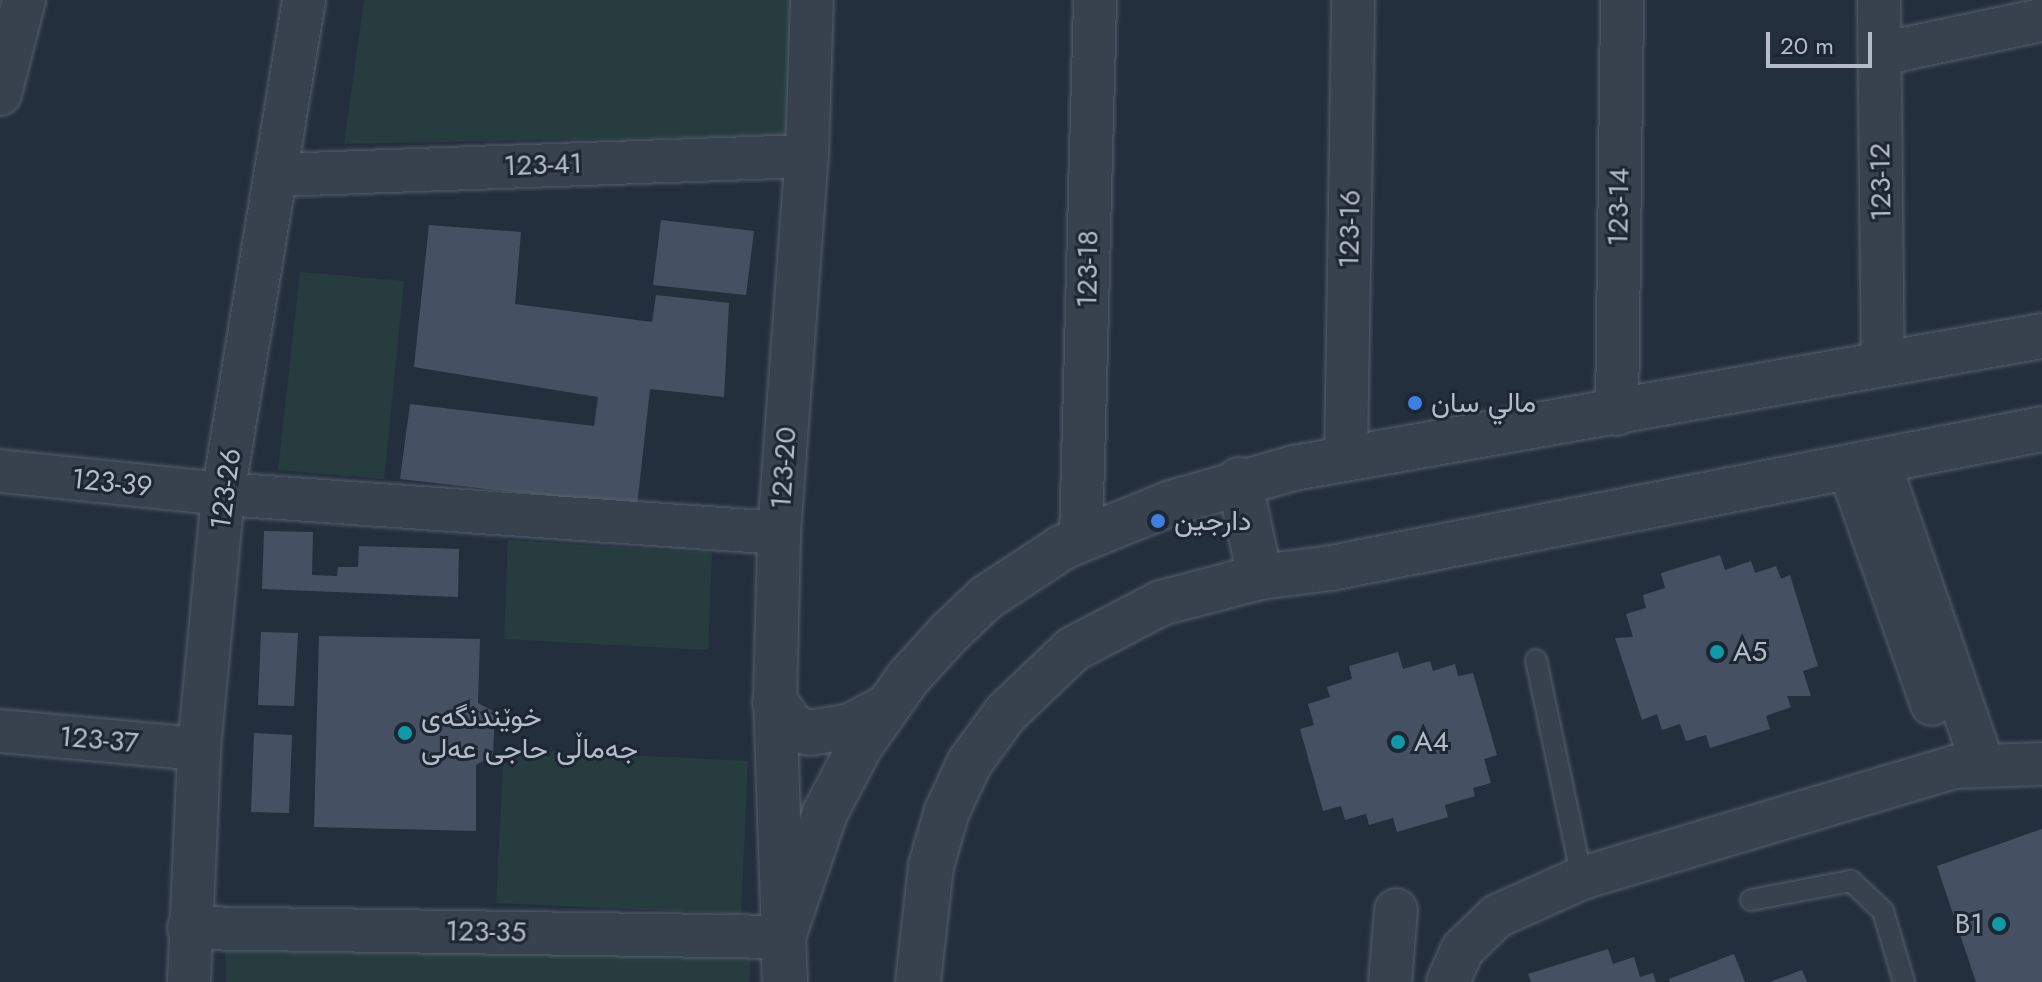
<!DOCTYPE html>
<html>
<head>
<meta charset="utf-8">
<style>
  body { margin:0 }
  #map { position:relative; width:2042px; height:982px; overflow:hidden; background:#242f3e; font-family:Jost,Vazirmatn,sans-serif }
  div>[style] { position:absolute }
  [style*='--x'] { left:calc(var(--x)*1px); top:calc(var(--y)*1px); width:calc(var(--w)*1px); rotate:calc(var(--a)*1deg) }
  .green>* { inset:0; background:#263c3f }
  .building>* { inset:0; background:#455162 }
  .roads { filter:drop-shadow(0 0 2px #565f6c) drop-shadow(0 0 2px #565f6c) }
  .service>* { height:20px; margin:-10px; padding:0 10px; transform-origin:10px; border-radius:10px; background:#38414e }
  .minor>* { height:42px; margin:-21px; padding:0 21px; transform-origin:21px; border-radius:21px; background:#38414e }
  .tertiary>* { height:44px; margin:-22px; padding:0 22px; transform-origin:22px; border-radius:22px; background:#38414e }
  .dots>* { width:22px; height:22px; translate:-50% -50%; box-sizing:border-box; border:4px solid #1d2633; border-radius:50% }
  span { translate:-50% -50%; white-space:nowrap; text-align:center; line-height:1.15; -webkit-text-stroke:6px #1d2633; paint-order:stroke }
  .street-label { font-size:28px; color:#b4bcc9 }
  .poi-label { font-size:28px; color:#b4bcc9 }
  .left { translate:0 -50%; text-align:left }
  .right { translate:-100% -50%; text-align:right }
  .scale { position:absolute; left:1766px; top:32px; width:106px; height:36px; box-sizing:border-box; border:4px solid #b4bcc9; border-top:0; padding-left:10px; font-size:24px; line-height:28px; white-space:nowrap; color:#b4bcc9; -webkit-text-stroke:6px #1d2633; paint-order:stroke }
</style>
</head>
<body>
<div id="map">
  <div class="green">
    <div style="clip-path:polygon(364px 0,805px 0,799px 135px,344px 144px)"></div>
    <div style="clip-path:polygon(300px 272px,404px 281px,384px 479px,278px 470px)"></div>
    <div style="clip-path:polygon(508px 540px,712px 553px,708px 650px,504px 639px)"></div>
    <div style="clip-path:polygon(504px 749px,748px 761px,741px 914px,496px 903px)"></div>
    <div style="clip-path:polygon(225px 947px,751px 958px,749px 982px,226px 982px)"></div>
  </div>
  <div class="building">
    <div style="clip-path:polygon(661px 220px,754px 231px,746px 295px,653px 285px)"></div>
    <div style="clip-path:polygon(429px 225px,521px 232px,515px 304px,652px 322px,656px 295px,729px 303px,724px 397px,650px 389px,637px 506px,400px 479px,410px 404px,594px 426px,598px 397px,414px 367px)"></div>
    <div style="clip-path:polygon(264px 531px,313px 532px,312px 575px,337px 576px,338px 567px,358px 567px,359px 546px,459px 549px,458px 597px,262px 589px)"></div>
    <div style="clip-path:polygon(1720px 555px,1725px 570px,1751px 561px,1755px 573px,1776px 566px,1781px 579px,1790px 575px,1818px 666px,1803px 671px,1811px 696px,1787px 696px,1791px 707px,1766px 716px,1770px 729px,1710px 748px,1706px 735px,1686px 741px,1680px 724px,1662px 730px,1657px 714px,1642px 720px,1615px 638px,1633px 637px,1626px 614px,1646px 608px,1643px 595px,1665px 588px,1661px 573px)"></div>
    <div style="clip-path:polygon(261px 632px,298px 633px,294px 706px,258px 705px)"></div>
    <div style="clip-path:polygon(319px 636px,480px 639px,478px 703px,495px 712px,493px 755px,476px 765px,476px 831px,314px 827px)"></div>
    <div style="clip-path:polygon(1398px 652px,1403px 669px,1430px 661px,1433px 671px,1455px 664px,1458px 676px,1473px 673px,1497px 755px,1484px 759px,1491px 783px,1473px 788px,1475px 796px,1445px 805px,1448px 817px,1397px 832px,1393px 818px,1369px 825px,1366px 814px,1345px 820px,1341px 806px,1323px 811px,1300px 729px,1314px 725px,1308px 704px,1330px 697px,1327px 687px,1352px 679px,1349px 666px)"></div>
    <div style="clip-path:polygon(254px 733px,292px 735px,289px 813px,251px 812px)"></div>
    <div style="clip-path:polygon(2042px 829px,2042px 982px,1976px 982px,1937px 866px)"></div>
    <div style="clip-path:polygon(1608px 949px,1613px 964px,1634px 957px,1640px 977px,1653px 973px,1656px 982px,1531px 982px,1528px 974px)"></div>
    <div style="clip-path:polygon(1734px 954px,1745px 982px,1670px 982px,1669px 979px)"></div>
    <div style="clip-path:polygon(1802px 970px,1807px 982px,1770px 982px)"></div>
  </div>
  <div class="roads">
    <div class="service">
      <div style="--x:1536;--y:660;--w:223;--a:78.1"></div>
      <div style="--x:1751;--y:900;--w:102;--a:-10.8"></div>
      <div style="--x:1851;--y:881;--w:44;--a:43.2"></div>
      <div style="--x:1883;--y:911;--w:74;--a:73.5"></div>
    </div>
    <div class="minor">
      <div style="--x:1879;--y:0;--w:363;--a:89.4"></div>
      <div style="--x:1880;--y:54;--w:166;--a:-11.9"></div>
      <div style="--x:0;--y:94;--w:97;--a:-75.7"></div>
      <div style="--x:278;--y:175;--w:529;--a:-2.06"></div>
      <div style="--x:1617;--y:414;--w:414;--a:-89.3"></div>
      <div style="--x:1346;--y:458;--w:458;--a:-89.1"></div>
      <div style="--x:1879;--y:462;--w:317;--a:71.1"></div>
      <div style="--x:1849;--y:467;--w:251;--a:70.7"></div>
      <div style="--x:0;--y:471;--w:224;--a:5.9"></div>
      <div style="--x:223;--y:494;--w:557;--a:4.01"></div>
      <div style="--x:1081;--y:539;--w:539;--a:-88.51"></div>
      <div style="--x:0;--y:731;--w:200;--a:5.2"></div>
      <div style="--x:189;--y:928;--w:594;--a:0.87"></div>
      <div style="--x:783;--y:937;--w:235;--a:-91.9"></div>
      <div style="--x:775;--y:702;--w:169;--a:-88.6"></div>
      <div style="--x:779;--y:533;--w:378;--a:-85.8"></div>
      <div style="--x:807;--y:156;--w:156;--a:-88.2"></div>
      <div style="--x:189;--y:982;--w:233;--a:-87.5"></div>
      <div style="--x:199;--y:749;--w:256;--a:-84.6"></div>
      <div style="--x:223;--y:494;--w:501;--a:-80.69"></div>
      <div style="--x:1390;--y:982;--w:72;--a:-85.2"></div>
      <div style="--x:1448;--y:982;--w:36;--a:-66"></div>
      <div style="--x:1463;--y:949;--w:47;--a:-44.1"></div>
      <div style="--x:1497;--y:916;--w:93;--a:-24.1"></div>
      <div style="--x:1582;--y:878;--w:388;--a:-16.6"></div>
      <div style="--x:1954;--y:767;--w:88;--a:-2"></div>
    </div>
    <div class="tertiary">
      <div style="--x:1239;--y:480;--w:99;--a:77.8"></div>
      <div style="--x:775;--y:702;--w:32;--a:54"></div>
      <div style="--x:794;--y:728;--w:17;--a:17"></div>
      <div style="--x:810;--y:733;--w:42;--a:-9.7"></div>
      <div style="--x:851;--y:726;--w:40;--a:-28"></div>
      <div style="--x:785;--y:982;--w:45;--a:-92.5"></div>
      <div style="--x:783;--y:937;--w:131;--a:-71.3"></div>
      <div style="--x:825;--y:813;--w:76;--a:-62.4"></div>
      <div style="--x:860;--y:746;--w:83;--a:-54.8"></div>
      <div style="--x:908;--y:678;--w:59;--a:-47.7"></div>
      <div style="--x:948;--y:634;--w:54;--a:-43.5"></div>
      <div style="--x:987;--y:597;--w:91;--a:-33.3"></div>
      <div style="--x:1063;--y:547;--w:117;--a:-22.2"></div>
      <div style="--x:1171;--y:503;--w:128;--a:-15.9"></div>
      <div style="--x:1294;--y:468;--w:760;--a:-10.01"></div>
      <div style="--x:918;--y:982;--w:117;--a:-83.6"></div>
      <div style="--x:931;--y:866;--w:57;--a:-73.8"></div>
      <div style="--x:947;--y:811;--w:54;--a:-64.9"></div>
      <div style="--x:970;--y:762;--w:61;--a:-53.7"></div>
      <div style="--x:1006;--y:713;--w:93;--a:-43.7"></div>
      <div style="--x:1073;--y:649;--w:99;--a:-27.6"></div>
      <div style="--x:1161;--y:603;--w:102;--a:-14.7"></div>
      <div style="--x:1260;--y:577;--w:72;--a:-7.2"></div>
      <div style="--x:1331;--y:568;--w:724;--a:-11.06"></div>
    </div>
  </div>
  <div class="dots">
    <div style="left:1415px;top:403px;background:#3f7fe0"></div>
    <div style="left:1158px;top:521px;background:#3f7fe0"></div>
    <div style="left:1717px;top:652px;background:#0f9aa8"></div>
    <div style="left:405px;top:733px;background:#0f9aa8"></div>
    <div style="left:1398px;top:742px;background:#0f9aa8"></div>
    <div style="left:1999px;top:924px;background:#0f9aa8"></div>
  </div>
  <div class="street-label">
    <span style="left:543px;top:165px;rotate:-2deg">123-41</span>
    <span style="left:1881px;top:182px;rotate:-91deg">123-12</span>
    <span style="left:1619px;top:207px;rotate:-89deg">123-14</span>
    <span style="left:1350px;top:229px;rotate:-89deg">123-16</span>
    <span style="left:1088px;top:269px;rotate:-89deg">123-18</span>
    <span style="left:784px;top:468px;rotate:-86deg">123-20</span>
    <span style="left:112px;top:483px;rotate:6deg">123-39</span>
    <span style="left:226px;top:489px;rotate:-82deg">123-26</span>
    <span style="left:99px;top:740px;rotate:5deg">123-37</span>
    <span style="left:486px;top:932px;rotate:1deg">123-35</span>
  </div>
  <div class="poi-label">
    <span class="left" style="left:1431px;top:403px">مالي سان</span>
    <span class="left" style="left:1174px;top:521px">دارجين</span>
    <span class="left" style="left:1733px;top:652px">A5</span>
    <span class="left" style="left:421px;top:733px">خوێندنگەی<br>جەماڵی حاجی عەلی</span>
    <span class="left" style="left:1414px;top:742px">A4</span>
    <span class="right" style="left:1983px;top:924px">B1</span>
  </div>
  <div class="scale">20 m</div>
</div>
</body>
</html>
